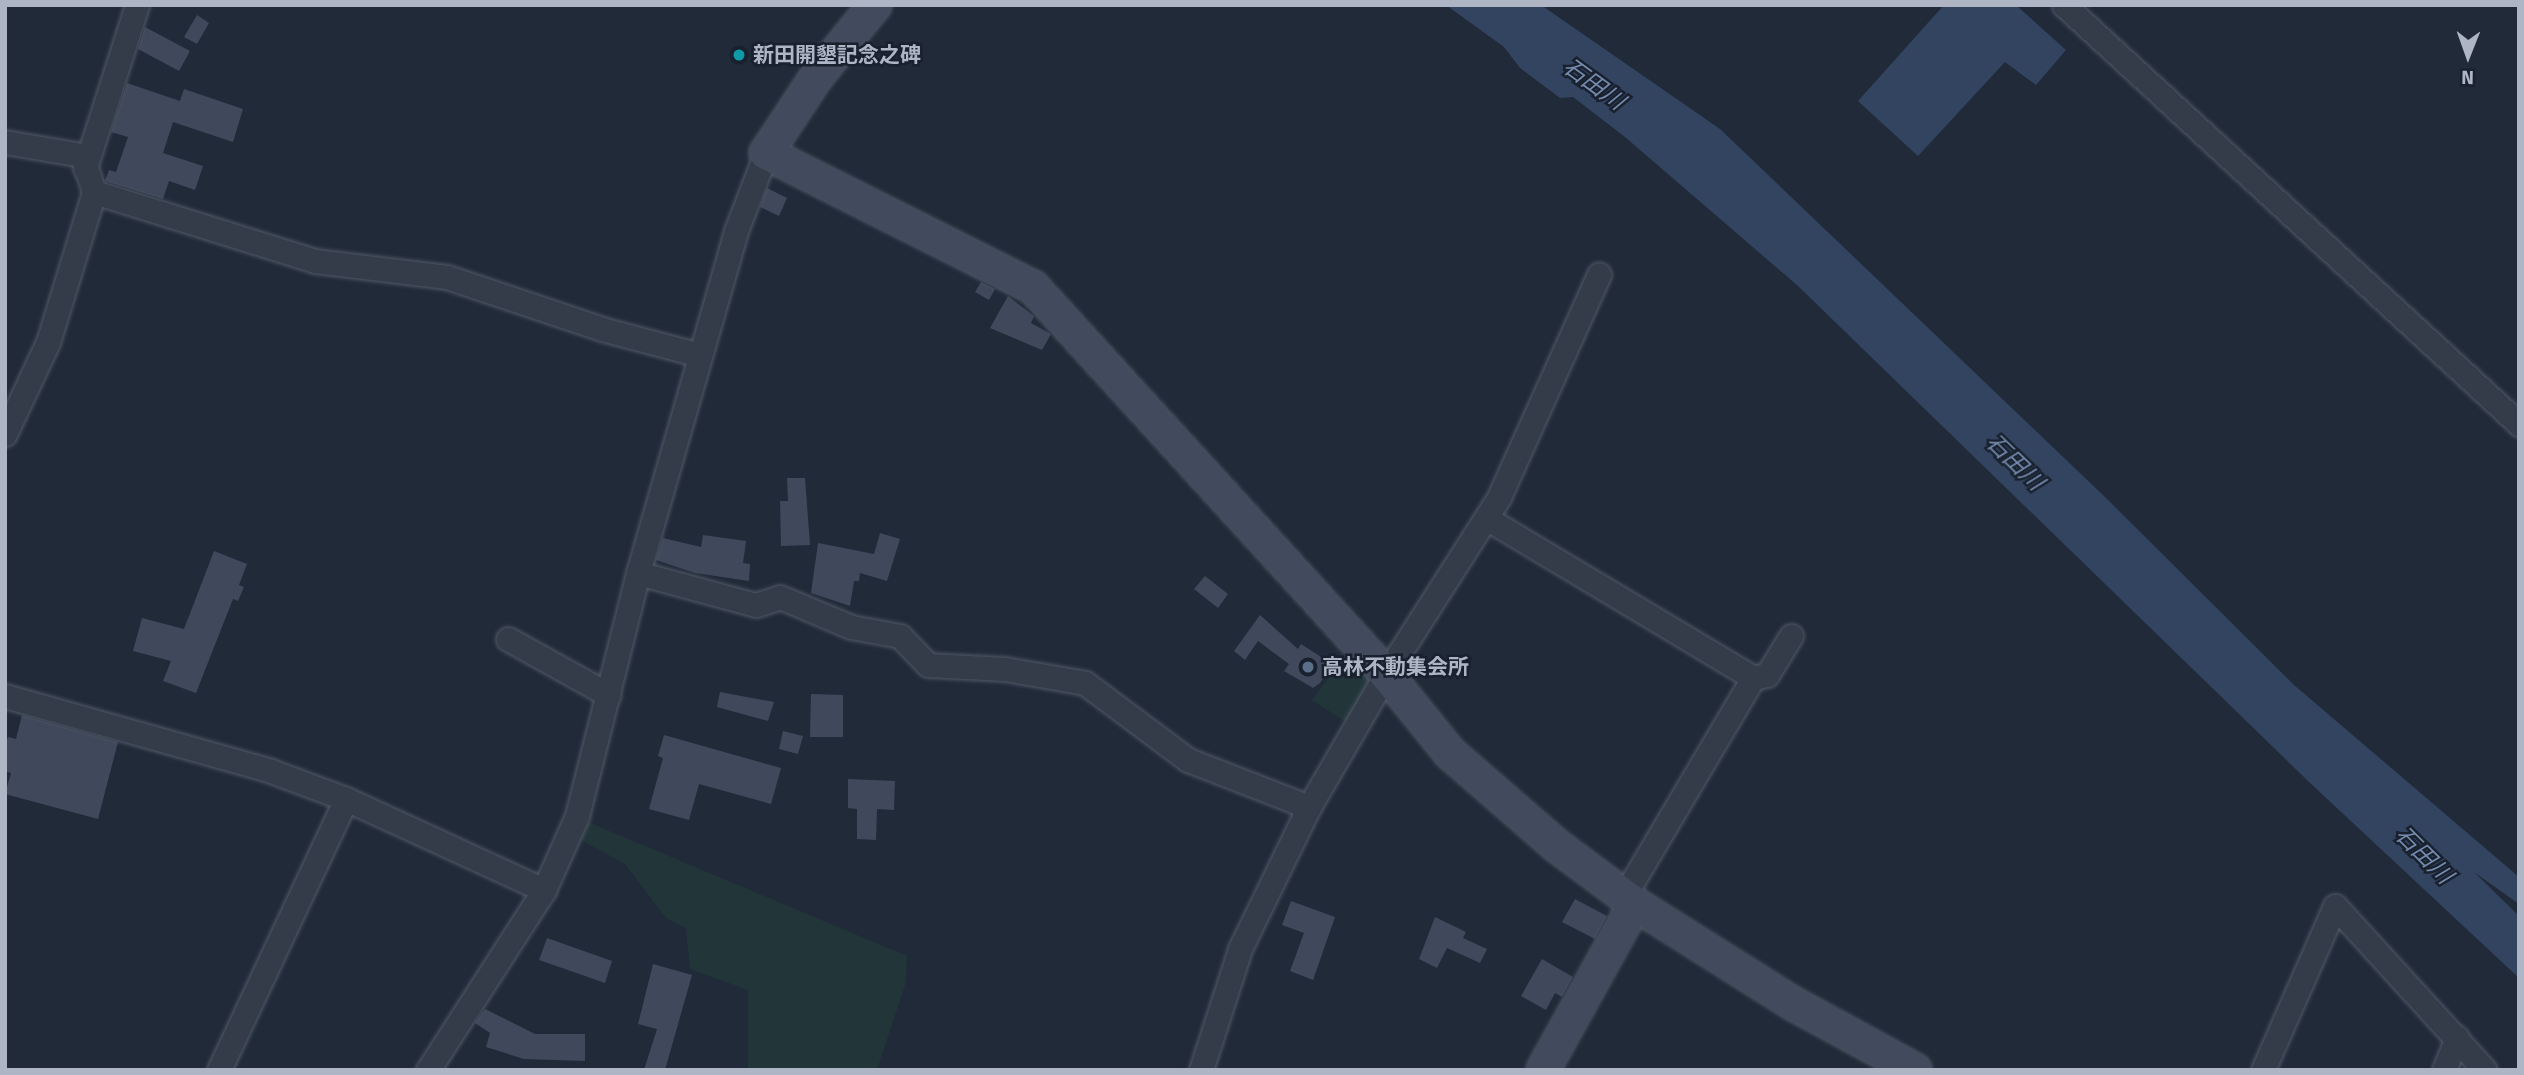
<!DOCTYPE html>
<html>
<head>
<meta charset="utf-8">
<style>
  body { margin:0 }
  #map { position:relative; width:2524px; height:1075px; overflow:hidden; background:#202a39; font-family:"Fira Sans","Noto Sans JP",sans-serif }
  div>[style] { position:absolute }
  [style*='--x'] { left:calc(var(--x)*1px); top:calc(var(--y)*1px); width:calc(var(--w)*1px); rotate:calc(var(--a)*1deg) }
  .green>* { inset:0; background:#22363a }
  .water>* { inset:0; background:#334461 }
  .building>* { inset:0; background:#3f495b }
  .roads { filter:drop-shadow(0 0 2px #515967) drop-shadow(0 0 2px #515967) }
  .street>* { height:23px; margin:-11.5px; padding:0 11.5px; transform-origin:11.5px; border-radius:11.5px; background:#343c49 }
  .secondary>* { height:32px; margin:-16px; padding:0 16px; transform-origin:16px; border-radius:16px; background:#424a5d }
  .dots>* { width:19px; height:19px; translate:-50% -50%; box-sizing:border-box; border:4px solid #19212e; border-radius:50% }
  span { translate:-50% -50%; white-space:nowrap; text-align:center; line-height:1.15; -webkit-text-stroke:5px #19212e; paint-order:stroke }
  .poi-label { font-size:21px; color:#aeb6c6; font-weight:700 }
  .left { translate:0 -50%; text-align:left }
  .water-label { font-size:23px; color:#758baf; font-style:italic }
  .frame { position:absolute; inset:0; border:7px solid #aeb6c6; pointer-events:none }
  .north { position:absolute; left:2433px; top:21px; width:70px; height:70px; -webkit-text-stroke:5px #19212e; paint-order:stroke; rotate:181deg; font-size:19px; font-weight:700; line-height:28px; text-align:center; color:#aeb6c6 }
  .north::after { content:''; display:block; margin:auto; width:24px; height:32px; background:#aeb6c6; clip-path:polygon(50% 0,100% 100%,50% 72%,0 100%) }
</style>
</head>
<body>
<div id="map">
  <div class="green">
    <div style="clip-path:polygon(1350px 649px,1376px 678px,1349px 724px,1312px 700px)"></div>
    <div style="clip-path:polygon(588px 822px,907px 956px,906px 982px,877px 1070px,748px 1070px,748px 990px,690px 969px,686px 928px,666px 918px,625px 864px,581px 840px)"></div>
  </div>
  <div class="water">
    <div style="clip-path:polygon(1446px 5px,1541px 5px,1720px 129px,2105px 497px,2294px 685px,2519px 877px,2519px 904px,2474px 872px,2519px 916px,2519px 978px,2308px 781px,1798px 286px,1625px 137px,1573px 97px,1560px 98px,1520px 68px,1504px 47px)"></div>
    <div style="clip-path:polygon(1944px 5px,2016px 5px,2066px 50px,2036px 85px,2005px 62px,1918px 156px,1858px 101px)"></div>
  </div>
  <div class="building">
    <div style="clip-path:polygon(197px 15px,209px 23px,197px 44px,184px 37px)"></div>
    <div style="clip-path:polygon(145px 27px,190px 51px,179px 71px,138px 49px)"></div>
    <div style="clip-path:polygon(127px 83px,180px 101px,184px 89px,243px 109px,233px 142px,173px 122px,163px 153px,203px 166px,195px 190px,169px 181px,163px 199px,105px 181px,109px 170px,116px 172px,128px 137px,111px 132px)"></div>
    <div style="clip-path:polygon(767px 188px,787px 198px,779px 216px,760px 207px)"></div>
    <div style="clip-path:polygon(981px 282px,995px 289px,989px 300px,975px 292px)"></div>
    <div style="clip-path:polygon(1008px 296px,1034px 316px,1031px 323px,1051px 334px,1042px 350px,990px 328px)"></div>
    <div style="clip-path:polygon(787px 478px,805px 478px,810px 545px,781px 546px,780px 501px,788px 501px)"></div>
    <div style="clip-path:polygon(880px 533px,900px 539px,887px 581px,860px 573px,859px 581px,854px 581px,850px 606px,811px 593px,818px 543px,874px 554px)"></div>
    <div style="clip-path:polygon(703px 535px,746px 541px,743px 563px,750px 564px,749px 581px,695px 573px,656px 560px,663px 538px,701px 547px)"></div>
    <div style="clip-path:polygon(214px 551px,247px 564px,239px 585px,244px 587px,238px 601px,233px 599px,196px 693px,163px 681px,171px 661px,133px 651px,142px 618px,184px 629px)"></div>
    <div style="clip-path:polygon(1205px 576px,1228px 594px,1218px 608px,1194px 589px)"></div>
    <div style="clip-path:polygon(1260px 615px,1298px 649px,1301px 644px,1332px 664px,1320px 683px,1313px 688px,1284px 671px,1289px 664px,1258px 641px,1245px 660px,1234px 651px)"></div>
    <div style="clip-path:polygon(720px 692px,774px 702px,768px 721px,717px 707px)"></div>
    <div style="clip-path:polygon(811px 694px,843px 695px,843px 737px,810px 737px)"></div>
    <div style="clip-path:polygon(22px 715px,118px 742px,98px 819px,5px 794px,11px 773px,5px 771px,5px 746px,8px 737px,16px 739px)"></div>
    <div style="clip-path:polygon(783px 731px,803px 736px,798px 754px,779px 749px)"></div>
    <div style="clip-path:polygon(664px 735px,781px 768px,771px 804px,699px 784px,689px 820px,649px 809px,663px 758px,658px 756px)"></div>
    <div style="clip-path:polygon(848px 779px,895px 781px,894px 810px,877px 809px,876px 840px,857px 839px,857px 809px,848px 808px)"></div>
    <div style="clip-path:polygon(1575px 899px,1607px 916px,1595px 939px,1562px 922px)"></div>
    <div style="clip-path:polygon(1291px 901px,1335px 917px,1313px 980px,1290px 971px,1304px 933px,1282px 925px)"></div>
    <div style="clip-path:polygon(1435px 917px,1466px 932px,1463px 938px,1487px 949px,1480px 963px,1447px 948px,1437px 968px,1419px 959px)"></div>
    <div style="clip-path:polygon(547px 938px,612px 961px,605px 983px,539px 960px)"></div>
    <div style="clip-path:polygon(1542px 959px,1573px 977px,1562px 997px,1555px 993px,1546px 1010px,1521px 996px)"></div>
    <div style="clip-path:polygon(653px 964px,692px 975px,665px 1070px,644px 1070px,657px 1029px,638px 1024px)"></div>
    <div style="clip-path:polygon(485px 1009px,535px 1034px,585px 1034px,585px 1061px,524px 1059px,486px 1047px,490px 1033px,475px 1023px)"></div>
  </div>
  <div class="roads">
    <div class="street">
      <div style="--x:2064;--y:5;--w:619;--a:42.64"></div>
      <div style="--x:5;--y:142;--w:78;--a:9.6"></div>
      <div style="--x:82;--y:155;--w:39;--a:72"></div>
      <div style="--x:94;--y:192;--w:157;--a:107"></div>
      <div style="--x:48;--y:342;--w:102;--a:115.1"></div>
      <div style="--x:85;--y:168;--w:171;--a:-72.3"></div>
      <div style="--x:94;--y:192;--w:232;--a:17.3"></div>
      <div style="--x:315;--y:261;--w:133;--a:6.9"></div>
      <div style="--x:447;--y:277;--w:163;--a:18.5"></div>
      <div style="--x:602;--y:329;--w:101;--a:14.9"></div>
      <div style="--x:1486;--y:518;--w:311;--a:30.9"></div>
      <div style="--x:1753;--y:678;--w:14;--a:-12"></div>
      <div style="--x:1767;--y:675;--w:46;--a:-58.4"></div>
      <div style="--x:638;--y:573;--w:122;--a:15.2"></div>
      <div style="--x:756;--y:605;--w:25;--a:-18"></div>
      <div style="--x:780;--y:597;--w:77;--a:22.9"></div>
      <div style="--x:851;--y:627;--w:50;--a:10.4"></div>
      <div style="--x:900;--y:636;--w:40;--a:46"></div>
      <div style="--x:928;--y:665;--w:77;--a:3"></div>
      <div style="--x:1005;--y:669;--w:81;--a:9.9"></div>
      <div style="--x:1085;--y:683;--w:129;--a:36.8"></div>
      <div style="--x:1188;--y:760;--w:130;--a:21.2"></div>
      <div style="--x:508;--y:639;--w:115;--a:29"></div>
      <div style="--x:5;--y:696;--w:276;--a:15.7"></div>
      <div style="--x:271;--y:771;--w:80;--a:20.5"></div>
      <div style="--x:346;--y:799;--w:218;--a:24.7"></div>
      <div style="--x:1624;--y:896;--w:253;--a:-59.4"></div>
      <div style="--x:219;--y:1070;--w:299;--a:-64.9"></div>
      <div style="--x:428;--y:1070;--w:214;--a:-57.2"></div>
      <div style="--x:544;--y:890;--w:81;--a:-66"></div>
      <div style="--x:577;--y:816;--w:251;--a:-75.9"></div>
      <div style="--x:638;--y:573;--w:356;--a:-74"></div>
      <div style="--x:736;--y:231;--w:84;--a:-69"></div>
      <div style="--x:1201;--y:1070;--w:127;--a:-72.1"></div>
      <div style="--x:1240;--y:949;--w:158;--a:-64.1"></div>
      <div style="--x:1309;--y:807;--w:154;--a:-59.9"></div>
      <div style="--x:1386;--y:674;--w:210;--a:-57.4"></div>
      <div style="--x:1499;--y:497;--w:244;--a:-65.8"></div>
      <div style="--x:2263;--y:1070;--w:179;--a:-66.3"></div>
      <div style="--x:2335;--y:906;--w:222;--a:47.6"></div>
      <div style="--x:2444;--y:1070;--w:35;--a:-68"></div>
    </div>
    <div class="secondary">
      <div style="--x:875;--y:5;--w:92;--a:129.2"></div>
      <div style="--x:817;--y:76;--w:92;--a:123.5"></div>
      <div style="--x:766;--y:153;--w:299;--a:26.7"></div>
      <div style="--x:1033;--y:287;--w:524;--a:47.63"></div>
      <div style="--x:1386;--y:674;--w:102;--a:51"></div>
      <div style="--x:1450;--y:753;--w:142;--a:41"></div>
      <div style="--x:1557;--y:846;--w:97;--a:36.6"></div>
      <div style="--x:1635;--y:904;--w:188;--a:32.2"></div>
      <div style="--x:1794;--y:1004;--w:138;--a:28.6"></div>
      <div style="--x:1543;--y:1070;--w:190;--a:-61"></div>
    </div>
  </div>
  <div class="dots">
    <div style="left:739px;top:55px;background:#0f9aa8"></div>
    <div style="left:1308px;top:667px;background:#5c6f8a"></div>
  </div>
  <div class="poi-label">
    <span class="left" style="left:753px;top:55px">新田開墾記念之碑</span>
    <span class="left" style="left:1322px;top:667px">高林不動集会所</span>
  </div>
  <div class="water-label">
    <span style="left:1594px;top:84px;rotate:36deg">石田川</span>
    <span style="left:2015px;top:462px;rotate:44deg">石田川</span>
    <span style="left:2424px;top:855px;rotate:45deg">石田川</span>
  </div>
  <div class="frame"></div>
  <div class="north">N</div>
</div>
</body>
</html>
